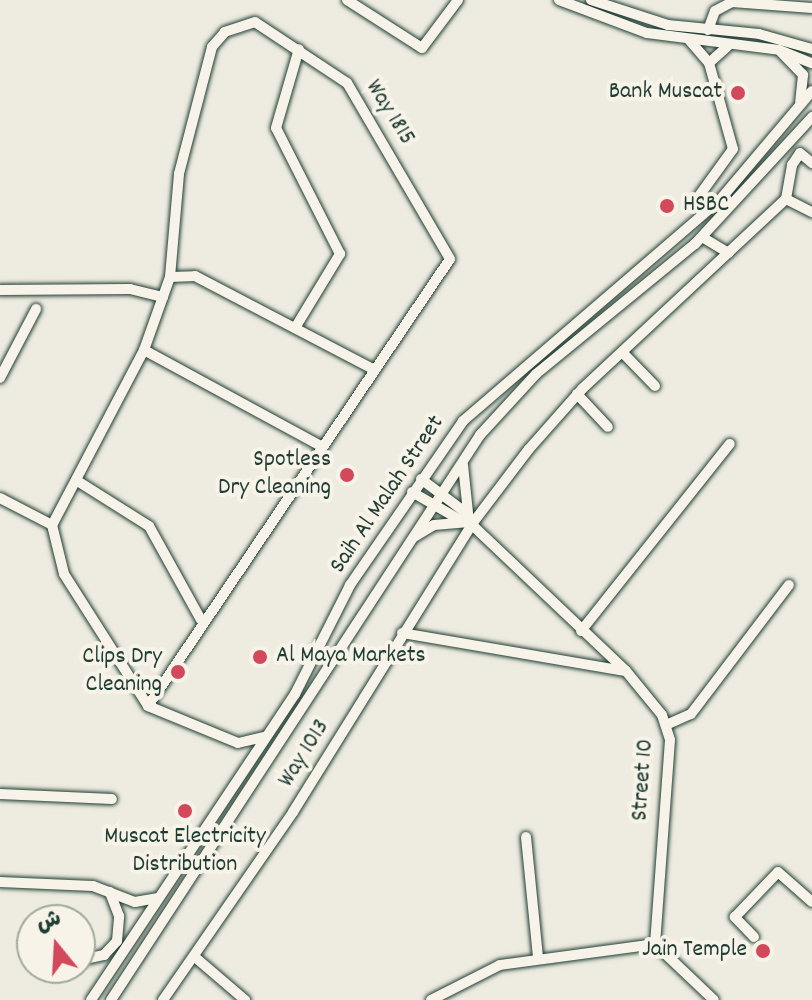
<!DOCTYPE html>
<html>
<head>
<meta charset="utf-8">
<style>
  body { margin:0 }
  #map { position:relative; width:812px; height:1000px; overflow:hidden; background:#eeece1; font-family:Dekko,"Playpen Sans Arabic",sans-serif }
  div>[style] { position:absolute }
  [style*='--x'] { left:calc(var(--x)*1px); top:calc(var(--y)*1px); width:calc(var(--w)*1px); rotate:calc(var(--a)*1deg) }
  .roads { filter:drop-shadow(0 0 2px #1f3d34) drop-shadow(0 0 2px #1f3d34) }
  .minor>* { height:10px; margin:-5px; padding:0 5px; transform-origin:5px; border-radius:5px; background:#f7f3e8 }
  .dots>* { width:22px; height:22px; translate:-50% -50%; box-sizing:border-box; border:4px solid #f7f3e8; border-radius:50% }
  span { translate:-50% -50%; white-space:nowrap; text-align:center; line-height:1.15; -webkit-text-stroke:8px #f7f3e8; paint-order:stroke }
  .poi-label { font-size:24px; color:#1f3d34 }
  .right { translate:-100% -50%; text-align:right }
  .left { translate:0 -50%; text-align:left }
  .street-label { font-size:24px; color:#1f3d34 }
  .north { position:absolute; left:16px; top:904px; width:80px; height:80px; box-sizing:border-box; background:#f7f3e8; border:2px solid #a1aaa0; border-radius:50%; rotate:342deg; font-size:22px; font-weight:700; line-height:32px; text-align:center; color:#1f3d34 }
  .north::after { content:''; display:block; margin:auto; width:28px; height:36px; background:#d1495b; clip-path:polygon(50% 0,100% 100%,50% 72%,0 100%) }
</style>
</head>
<body>
<div id="map">
  <div class="roads">
    <div class="minor">
      <div style="--x:347;--y:0;--w:89;--a:32.6"></div>
      <div style="--x:422;--y:48;--w:60;--a:-53.1"></div>
      <div style="--x:559;--y:0;--w:94;--a:20.6"></div>
      <div style="--x:647;--y:33;--w:133;--a:7.3"></div>
      <div style="--x:779;--y:50;--w:35;--a:22"></div>
      <div style="--x:591;--y:0;--w:81;--a:18"></div>
      <div style="--x:668;--y:25;--w:91;--a:5.6"></div>
      <div style="--x:759;--y:34;--w:55;--a:15.8"></div>
      <div style="--x:708;--y:30;--w:20;--a:-70"></div>
      <div style="--x:715;--y:11;--w:19;--a:-28"></div>
      <div style="--x:732;--y:2;--w:80;--a:4.3"></div>
      <div style="--x:690;--y:41;--w:29;--a:49"></div>
      <div style="--x:709;--y:63;--w:89;--a:74.4"></div>
      <div style="--x:733;--y:149;--w:58;--a:125.9"></div>
      <div style="--x:781;--y:52;--w:32;--a:46"></div>
      <div style="--x:803;--y:75;--w:27;--a:96"></div>
      <div style="--x:709;--y:63;--w:25;--a:-42"></div>
      <div style="--x:786;--y:199;--w:35;--a:-80"></div>
      <div style="--x:792;--y:165;--w:14;--a:-56"></div>
      <div style="--x:800;--y:153;--w:16;--a:40"></div>
      <div style="--x:786;--y:199;--w:29;--a:27"></div>
      <div style="--x:702;--y:237;--w:31;--a:31"></div>
      <div style="--x:170;--y:277;--w:25;--a:-2"></div>
      <div style="--x:195;--y:276;--w:201;--a:27.6"></div>
      <div style="--x:0;--y:290;--w:130;--a:-0.4"></div>
      <div style="--x:130;--y:289;--w:34;--a:14"></div>
      <div style="--x:295;--y:328;--w:87;--a:-58.7"></div>
      <div style="--x:340;--y:254;--w:141;--a:-116.9"></div>
      <div style="--x:276;--y:128;--w:82;--a:-73.8"></div>
      <div style="--x:144;--y:350;--w:201;--a:28.5"></div>
      <div style="--x:623;--y:353;--w:46;--a:45.9"></div>
      <div style="--x:0;--y:378;--w:78;--a:-62.4"></div>
      <div style="--x:577;--y:394;--w:45;--a:46.8"></div>
      <div style="--x:463;--y:465;--w:57;--a:84"></div>
      <div style="--x:469;--y:522;--w:216;--a:43.5"></div>
      <div style="--x:626;--y:671;--w:57;--a:50.7"></div>
      <div style="--x:662;--y:715;--w:26;--a:72"></div>
      <div style="--x:670;--y:740;--w:205;--a:94.2"></div>
      <div style="--x:655;--y:944;--w:81;--a:43.5"></div>
      <div style="--x:421;--y:479;--w:55;--a:36.9"></div>
      <div style="--x:79;--y:482;--w:83;--a:32.2"></div>
      <div style="--x:149;--y:526;--w:107;--a:61"></div>
      <div style="--x:412;--y:492;--w:58;--a:30.1"></div>
      <div style="--x:0;--y:498;--w:59;--a:27.4"></div>
      <div style="--x:414;--y:537;--w:23;--a:-31"></div>
      <div style="--x:434;--y:525;--w:35;--a:-5"></div>
      <div style="--x:581;--y:631;--w:239;--a:-51.5"></div>
      <div style="--x:402;--y:633;--w:226;--a:9.7"></div>
      <div style="--x:148;--y:706;--w:539;--a:-55.96"></div>
      <div style="--x:450;--y:259;--w:204;--a:-120.3"></div>
      <div style="--x:347;--y:83;--w:110;--a:-146.5"></div>
      <div style="--x:255;--y:22;--w:32;--a:162"></div>
      <div style="--x:225;--y:32;--w:20;--a:131"></div>
      <div style="--x:212;--y:47;--w:131;--a:104.6"></div>
      <div style="--x:179;--y:174;--w:103;--a:95"></div>
      <div style="--x:170;--y:277;--w:77;--a:109.6"></div>
      <div style="--x:144;--y:350;--w:198;--a:117.7"></div>
      <div style="--x:52;--y:525;--w:50;--a:76.2"></div>
      <div style="--x:64;--y:574;--w:156;--a:57.5"></div>
      <div style="--x:148;--y:706;--w:97;--a:22.3"></div>
      <div style="--x:238;--y:743;--w:28;--a:-13"></div>
      <div style="--x:666;--y:725;--w:27;--a:-24"></div>
      <div style="--x:691;--y:714;--w:162;--a:-52.8"></div>
      <div style="--x:0;--y:794;--w:112;--a:2.6"></div>
      <div style="--x:526;--y:837;--w:121;--a:84.3"></div>
      <div style="--x:0;--y:882;--w:93;--a:2.5"></div>
      <div style="--x:93;--y:886;--w:45;--a:20.9"></div>
      <div style="--x:135;--y:902;--w:22;--a:-10"></div>
      <div style="--x:754;--y:937;--w:28;--a:-134"></div>
      <div style="--x:735;--y:917;--w:62;--a:-46.3"></div>
      <div style="--x:778;--y:872;--w:45;--a:41.4"></div>
      <div style="--x:196;--y:958;--w:65;--a:40.6"></div>
      <div style="--x:80;--y:960;--w:25;--a:-12"></div>
      <div style="--x:104;--y:955;--w:19;--a:-47"></div>
      <div style="--x:117;--y:941;--w:25;--a:-85"></div>
      <div style="--x:119;--y:916;--w:26;--a:-111"></div>
      <div style="--x:91;--y:1000;--w:368;--a:-56.3"></div>
      <div style="--x:295;--y:694;--w:122;--a:-63.2"></div>
      <div style="--x:350;--y:585;--w:199;--a:-55.4"></div>
      <div style="--x:463;--y:421;--w:338;--a:-40.7"></div>
      <div style="--x:719;--y:201;--w:144;--a:-49.8"></div>
      <div style="--x:111;--y:1000;--w:675;--a:-56.85"></div>
      <div style="--x:480;--y:435;--w:83;--a:-47.4"></div>
      <div style="--x:536;--y:374;--w:205;--a:-39.3"></div>
      <div style="--x:695;--y:244;--w:173;--a:-47.3"></div>
      <div style="--x:163;--y:1000;--w:229;--a:-55.3"></div>
      <div style="--x:293;--y:812;--w:339;--a:-58.1"></div>
      <div style="--x:472;--y:524;--w:94;--a:-52.8"></div>
      <div style="--x:529;--y:449;--w:80;--a:-48.5"></div>
      <div style="--x:582;--y:389;--w:279;--a:-43"></div>
      <div style="--x:431;--y:1000;--w:77;--a:-26.9"></div>
      <div style="--x:500;--y:965;--w:156;--a:-7.7"></div>
    </div>
  </div>
  <div class="dots">
    <div style="left:738px;top:93px;background:#d1495b"></div>
    <div style="left:667px;top:206px;background:#d1495b"></div>
    <div style="left:347px;top:475px;background:#d1495b"></div>
    <div style="left:260px;top:657px;background:#d1495b"></div>
    <div style="left:178px;top:672px;background:#d1495b"></div>
    <div style="left:185px;top:811px;background:#d1495b"></div>
    <div style="left:763px;top:951px;background:#d1495b"></div>
  </div>
  <div class="poi-label">
    <span class="right" style="left:722px;top:93px">Bank Muscat</span>
    <span class="left" style="left:683px;top:206px">HSBC</span>
    <span class="right" style="left:331px;top:475px">Spotless<br>Dry Cleaning</span>
    <span class="left" style="left:276px;top:657px">Al Maya Markets</span>
    <span class="right" style="left:162px;top:672px">Clips Dry<br>Cleaning</span>
    <span style="left:185px;top:852px">Muscat Electricity<br>Distribution</span>
    <span class="right" style="left:747px;top:951px">Jain Temple</span>
  </div>
  <div class="street-label">
    <span style="left:389px;top:113px;rotate:58deg">Way 1815</span>
    <span style="left:388px;top:495px;rotate:-56deg">Saih Al Malah Street</span>
    <span style="left:305px;top:754px;rotate:-58deg">Way 1013</span>
    <span style="left:644px;top:780px;rotate:-86deg">Street 10</span>
  </div>
  <div class="north">ش</div>
</div>
</body>
</html>
